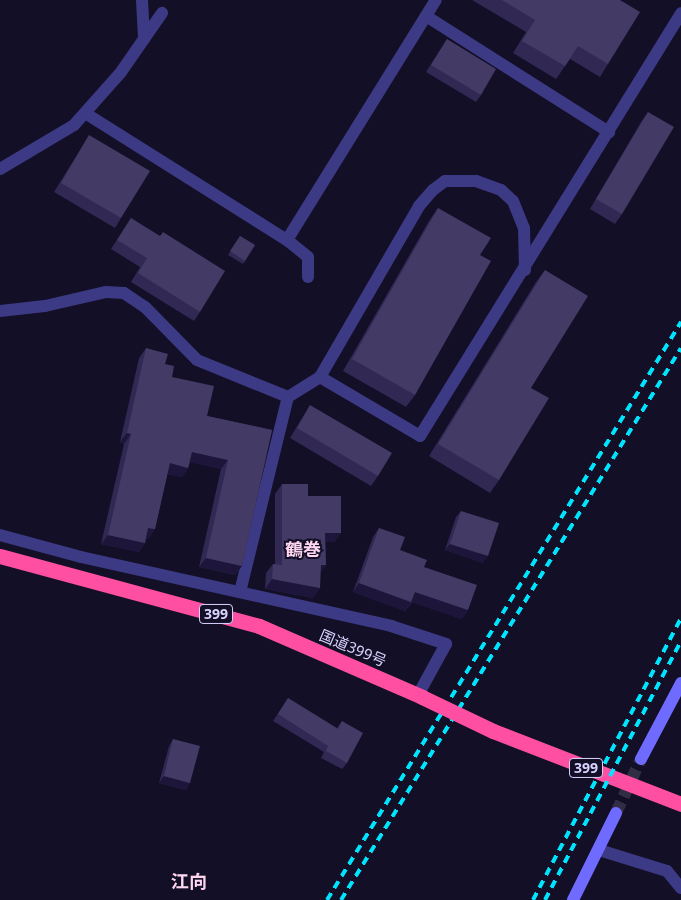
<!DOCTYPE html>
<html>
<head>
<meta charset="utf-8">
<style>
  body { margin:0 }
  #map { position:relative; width:681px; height:900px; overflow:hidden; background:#130f26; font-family:"Noto Sans","Noto Sans JP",sans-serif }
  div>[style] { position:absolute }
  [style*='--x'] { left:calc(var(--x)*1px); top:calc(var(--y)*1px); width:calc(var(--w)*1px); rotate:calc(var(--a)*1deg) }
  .secondary-tunnel>* { height:12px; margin-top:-6px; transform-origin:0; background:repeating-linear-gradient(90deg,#312d47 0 12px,transparent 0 18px) }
  .street>* { height:12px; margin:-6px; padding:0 6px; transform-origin:6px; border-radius:6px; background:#3d3a85 }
  .secondary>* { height:12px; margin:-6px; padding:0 6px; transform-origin:6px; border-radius:6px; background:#6f6bff }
  .highway>* { height:15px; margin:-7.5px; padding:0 7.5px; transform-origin:7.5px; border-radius:7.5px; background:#ff4fa3 }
  .rail>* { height:4px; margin-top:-2px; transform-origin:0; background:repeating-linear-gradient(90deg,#00e5ff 0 8px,transparent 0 14px) }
  .highway-bridge>* { height:15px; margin:-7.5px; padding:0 7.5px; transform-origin:7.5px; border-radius:7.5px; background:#ff4fa3 }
  .wall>* { inset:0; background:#312854 }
  .shaded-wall>* { inset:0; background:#1d163a }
  .building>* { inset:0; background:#433a66 }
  span { translate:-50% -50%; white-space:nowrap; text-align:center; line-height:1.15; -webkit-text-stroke:4px #130f26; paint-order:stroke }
  .shield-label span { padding:1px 4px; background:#130f26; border:1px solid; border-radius:4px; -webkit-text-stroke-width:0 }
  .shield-label { font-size:14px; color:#d9d4ff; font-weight:700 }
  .street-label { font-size:15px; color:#d9d4ff }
  .quarter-label { font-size:18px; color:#ffd6f0; font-weight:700 }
</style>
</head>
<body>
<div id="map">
  <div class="secondary-tunnel">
    <div style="--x:616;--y:813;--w:60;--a:-65.2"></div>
  </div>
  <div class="street">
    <div style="--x:142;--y:0;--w:39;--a:87"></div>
    <div style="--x:426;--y:16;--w:217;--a:32.4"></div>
    <div style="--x:85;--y:113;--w:239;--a:32.2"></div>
    <div style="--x:287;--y:240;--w:27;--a:39"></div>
    <div style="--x:308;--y:257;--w:20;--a:90"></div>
    <div style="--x:0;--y:169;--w:86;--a:-30.7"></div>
    <div style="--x:74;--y:125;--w:71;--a:-48.4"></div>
    <div style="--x:121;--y:72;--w:72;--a:-55.2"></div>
    <div style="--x:287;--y:240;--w:282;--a:-58.2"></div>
    <div style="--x:0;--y:311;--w:45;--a:-6.3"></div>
    <div style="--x:45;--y:306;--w:63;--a:-12.9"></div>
    <div style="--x:106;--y:292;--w:18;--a:3"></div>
    <div style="--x:124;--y:293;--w:25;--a:34"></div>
    <div style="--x:145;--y:307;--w:74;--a:45.5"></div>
    <div style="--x:197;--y:360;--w:98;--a:22.1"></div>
    <div style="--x:320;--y:377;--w:116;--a:30.5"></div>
    <div style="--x:420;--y:436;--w:497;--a:-58.3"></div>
    <div style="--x:0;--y:535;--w:84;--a:15.2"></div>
    <div style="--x:81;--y:557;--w:318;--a:12.5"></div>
    <div style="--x:391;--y:626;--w:58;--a:18.1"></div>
    <div style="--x:446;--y:644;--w:58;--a:118.8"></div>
    <div style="--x:240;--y:592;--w:201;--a:-76.2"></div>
    <div style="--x:288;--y:397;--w:38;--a:-32"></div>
    <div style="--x:320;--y:377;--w:198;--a:-59.9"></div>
    <div style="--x:419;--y:206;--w:21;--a:-49"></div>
    <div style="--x:433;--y:190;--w:15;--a:-37"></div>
    <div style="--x:445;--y:181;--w:31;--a:0"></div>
    <div style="--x:476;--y:181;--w:27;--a:20"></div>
    <div style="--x:501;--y:190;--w:16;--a:43"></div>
    <div style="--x:513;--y:201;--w:29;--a:68"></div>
    <div style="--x:524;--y:228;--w:42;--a:88.6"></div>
    <div style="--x:599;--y:850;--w:71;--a:17.2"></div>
    <div style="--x:667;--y:871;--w:22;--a:51"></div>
  </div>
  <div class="secondary">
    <div style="--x:641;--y:759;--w:86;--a:-62.2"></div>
    <div style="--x:573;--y:900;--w:97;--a:-63.7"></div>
  </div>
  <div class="highway">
    <div style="--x:0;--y:556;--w:268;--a:15.1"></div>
    <div style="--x:259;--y:626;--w:178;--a:23.5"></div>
    <div style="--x:493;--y:731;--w:202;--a:21.2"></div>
  </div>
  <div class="rail">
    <div style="--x:327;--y:900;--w:678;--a:-58.51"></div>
    <div style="--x:341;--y:900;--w:648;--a:-58.37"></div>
    <div style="--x:533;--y:900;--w:318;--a:-62.3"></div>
    <div style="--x:545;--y:900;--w:293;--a:-62.3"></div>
  </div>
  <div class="highway-bridge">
    <div style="--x:422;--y:697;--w:79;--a:25.6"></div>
  </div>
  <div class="wall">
    <div style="clip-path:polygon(472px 0,620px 0,608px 64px,600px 77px,570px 59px,556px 79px,513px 53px,526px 32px)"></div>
    <div style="clip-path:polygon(447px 39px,481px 95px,476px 102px,426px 72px)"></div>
    <div style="clip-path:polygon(648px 112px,622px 214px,615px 224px,590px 209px,641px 122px)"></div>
    <div style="clip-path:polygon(89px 135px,121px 218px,115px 228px,54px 192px,83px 145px)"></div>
    <div style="clip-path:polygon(438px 208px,480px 255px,415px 395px,406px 407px,343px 371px,429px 221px)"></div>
    <div style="clip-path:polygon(131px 218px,200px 312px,194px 321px,131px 282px,140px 267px,111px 249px)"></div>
    <div style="clip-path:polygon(240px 236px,255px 245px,243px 264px,228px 255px)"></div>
    <div style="clip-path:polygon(545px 270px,499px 480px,490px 493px,429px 456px,536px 282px)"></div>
    <div style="clip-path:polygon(146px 348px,165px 364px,172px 377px,207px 416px,272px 430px,242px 566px,235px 575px,199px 567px,221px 469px,190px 462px,188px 468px,182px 477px,167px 474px,155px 529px,148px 539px,146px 538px,145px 543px,139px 552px,101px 544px,124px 444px,120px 442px,139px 358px)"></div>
    <div style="clip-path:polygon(310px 405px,378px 476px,371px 486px,290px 438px)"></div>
    <div style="clip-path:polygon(282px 484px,308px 496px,341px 533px,334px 542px,325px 542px,326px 565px,320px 573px,320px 588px,313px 598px,265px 589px,266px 573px,273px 564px,275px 564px,275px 494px)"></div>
    <div style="clip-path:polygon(461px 511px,483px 563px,445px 550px,456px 517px)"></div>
    <div style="clip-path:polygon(379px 528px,400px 550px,468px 610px,462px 619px,412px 602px,405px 611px,353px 592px,373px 537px)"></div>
    <div style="clip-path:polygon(288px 698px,337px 728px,342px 721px,347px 763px,342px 769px,321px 758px,324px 752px,273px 721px)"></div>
    <div style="clip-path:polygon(173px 739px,190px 783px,186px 790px,159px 783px,169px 746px)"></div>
  </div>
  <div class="shaded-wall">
    <div style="clip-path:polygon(127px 433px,131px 434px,124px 444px,120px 442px)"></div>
    <div style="clip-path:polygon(192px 452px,228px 460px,221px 469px,185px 461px)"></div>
    <div style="clip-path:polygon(170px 463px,188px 468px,182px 477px,163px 473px)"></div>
    <div style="clip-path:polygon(148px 528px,155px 529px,148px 539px,142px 537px)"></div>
    <div style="clip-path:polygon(325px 533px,341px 533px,334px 542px,318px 542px)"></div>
    <div style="clip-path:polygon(108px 535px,145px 543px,139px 552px,101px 544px)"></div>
    <div style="clip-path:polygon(450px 544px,488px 556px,483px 563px,445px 550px)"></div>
    <div style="clip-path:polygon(206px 558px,242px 566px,235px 575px,199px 567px)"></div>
    <div style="clip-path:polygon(321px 565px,326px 565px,319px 575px)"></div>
    <div style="clip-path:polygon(272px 579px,320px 588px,313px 598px,265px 589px)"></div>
    <div style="clip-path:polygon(359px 583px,411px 602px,405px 611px,353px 592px)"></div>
    <div style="clip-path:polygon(415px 592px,468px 610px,462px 619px,409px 601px)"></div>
    <div style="clip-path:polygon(164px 776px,190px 783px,186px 790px,159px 783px)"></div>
  </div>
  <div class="building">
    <div style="clip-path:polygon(502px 0,620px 0,640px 12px,608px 64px,578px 46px,565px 66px,522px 41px,535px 20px)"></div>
    <div style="clip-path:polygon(447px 39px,496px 69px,481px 95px,431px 65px)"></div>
    <div style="clip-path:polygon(648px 112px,674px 127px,622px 214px,596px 199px)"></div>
    <div style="clip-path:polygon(89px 135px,150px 171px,121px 218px,61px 183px)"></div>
    <div style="clip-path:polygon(438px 208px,491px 238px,480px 255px,491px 261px,415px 395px,352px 359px)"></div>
    <div style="clip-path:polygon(131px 218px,160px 236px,163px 232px,225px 271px,200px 312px,138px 273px,147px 258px,117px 240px)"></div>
    <div style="clip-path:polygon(240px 236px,255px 245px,245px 261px,230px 251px)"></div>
    <div style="clip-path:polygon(545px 270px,588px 296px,531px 388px,549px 398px,499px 480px,438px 444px)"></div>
    <div style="clip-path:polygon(146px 348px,168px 354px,165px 364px,174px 366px,172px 377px,214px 386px,207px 416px,272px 430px,242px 566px,206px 558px,228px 460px,192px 452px,188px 468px,170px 463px,155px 529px,148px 528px,145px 543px,108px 535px,131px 434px,127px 433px)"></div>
    <div style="clip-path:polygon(310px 405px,392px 453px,378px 476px,297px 428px)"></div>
    <div style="clip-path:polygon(282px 484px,308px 484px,308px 496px,341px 496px,341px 533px,325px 533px,326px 565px,321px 565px,320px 588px,272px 579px,273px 564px,282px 565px)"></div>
    <div style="clip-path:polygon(461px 511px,499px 523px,488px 556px,450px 544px)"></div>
    <div style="clip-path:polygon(379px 528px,405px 537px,400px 550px,427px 560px,424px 567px,477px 585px,468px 610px,415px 592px,411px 602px,359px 583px)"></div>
    <div style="clip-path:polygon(288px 698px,338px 729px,342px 721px,363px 733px,347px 763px,326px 751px,328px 746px,278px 714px)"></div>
    <div style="clip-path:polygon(173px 739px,200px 746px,190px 783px,164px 776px)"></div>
  </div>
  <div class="shield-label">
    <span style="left:216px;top:614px">399</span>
    <span style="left:586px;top:768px">399</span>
  </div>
  <div class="street-label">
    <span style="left:353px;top:648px;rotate:23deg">国道399号</span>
  </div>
  <div class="quarter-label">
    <span style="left:303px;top:549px">鶴巻</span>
    <span style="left:189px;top:881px">江向</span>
  </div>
</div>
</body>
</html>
